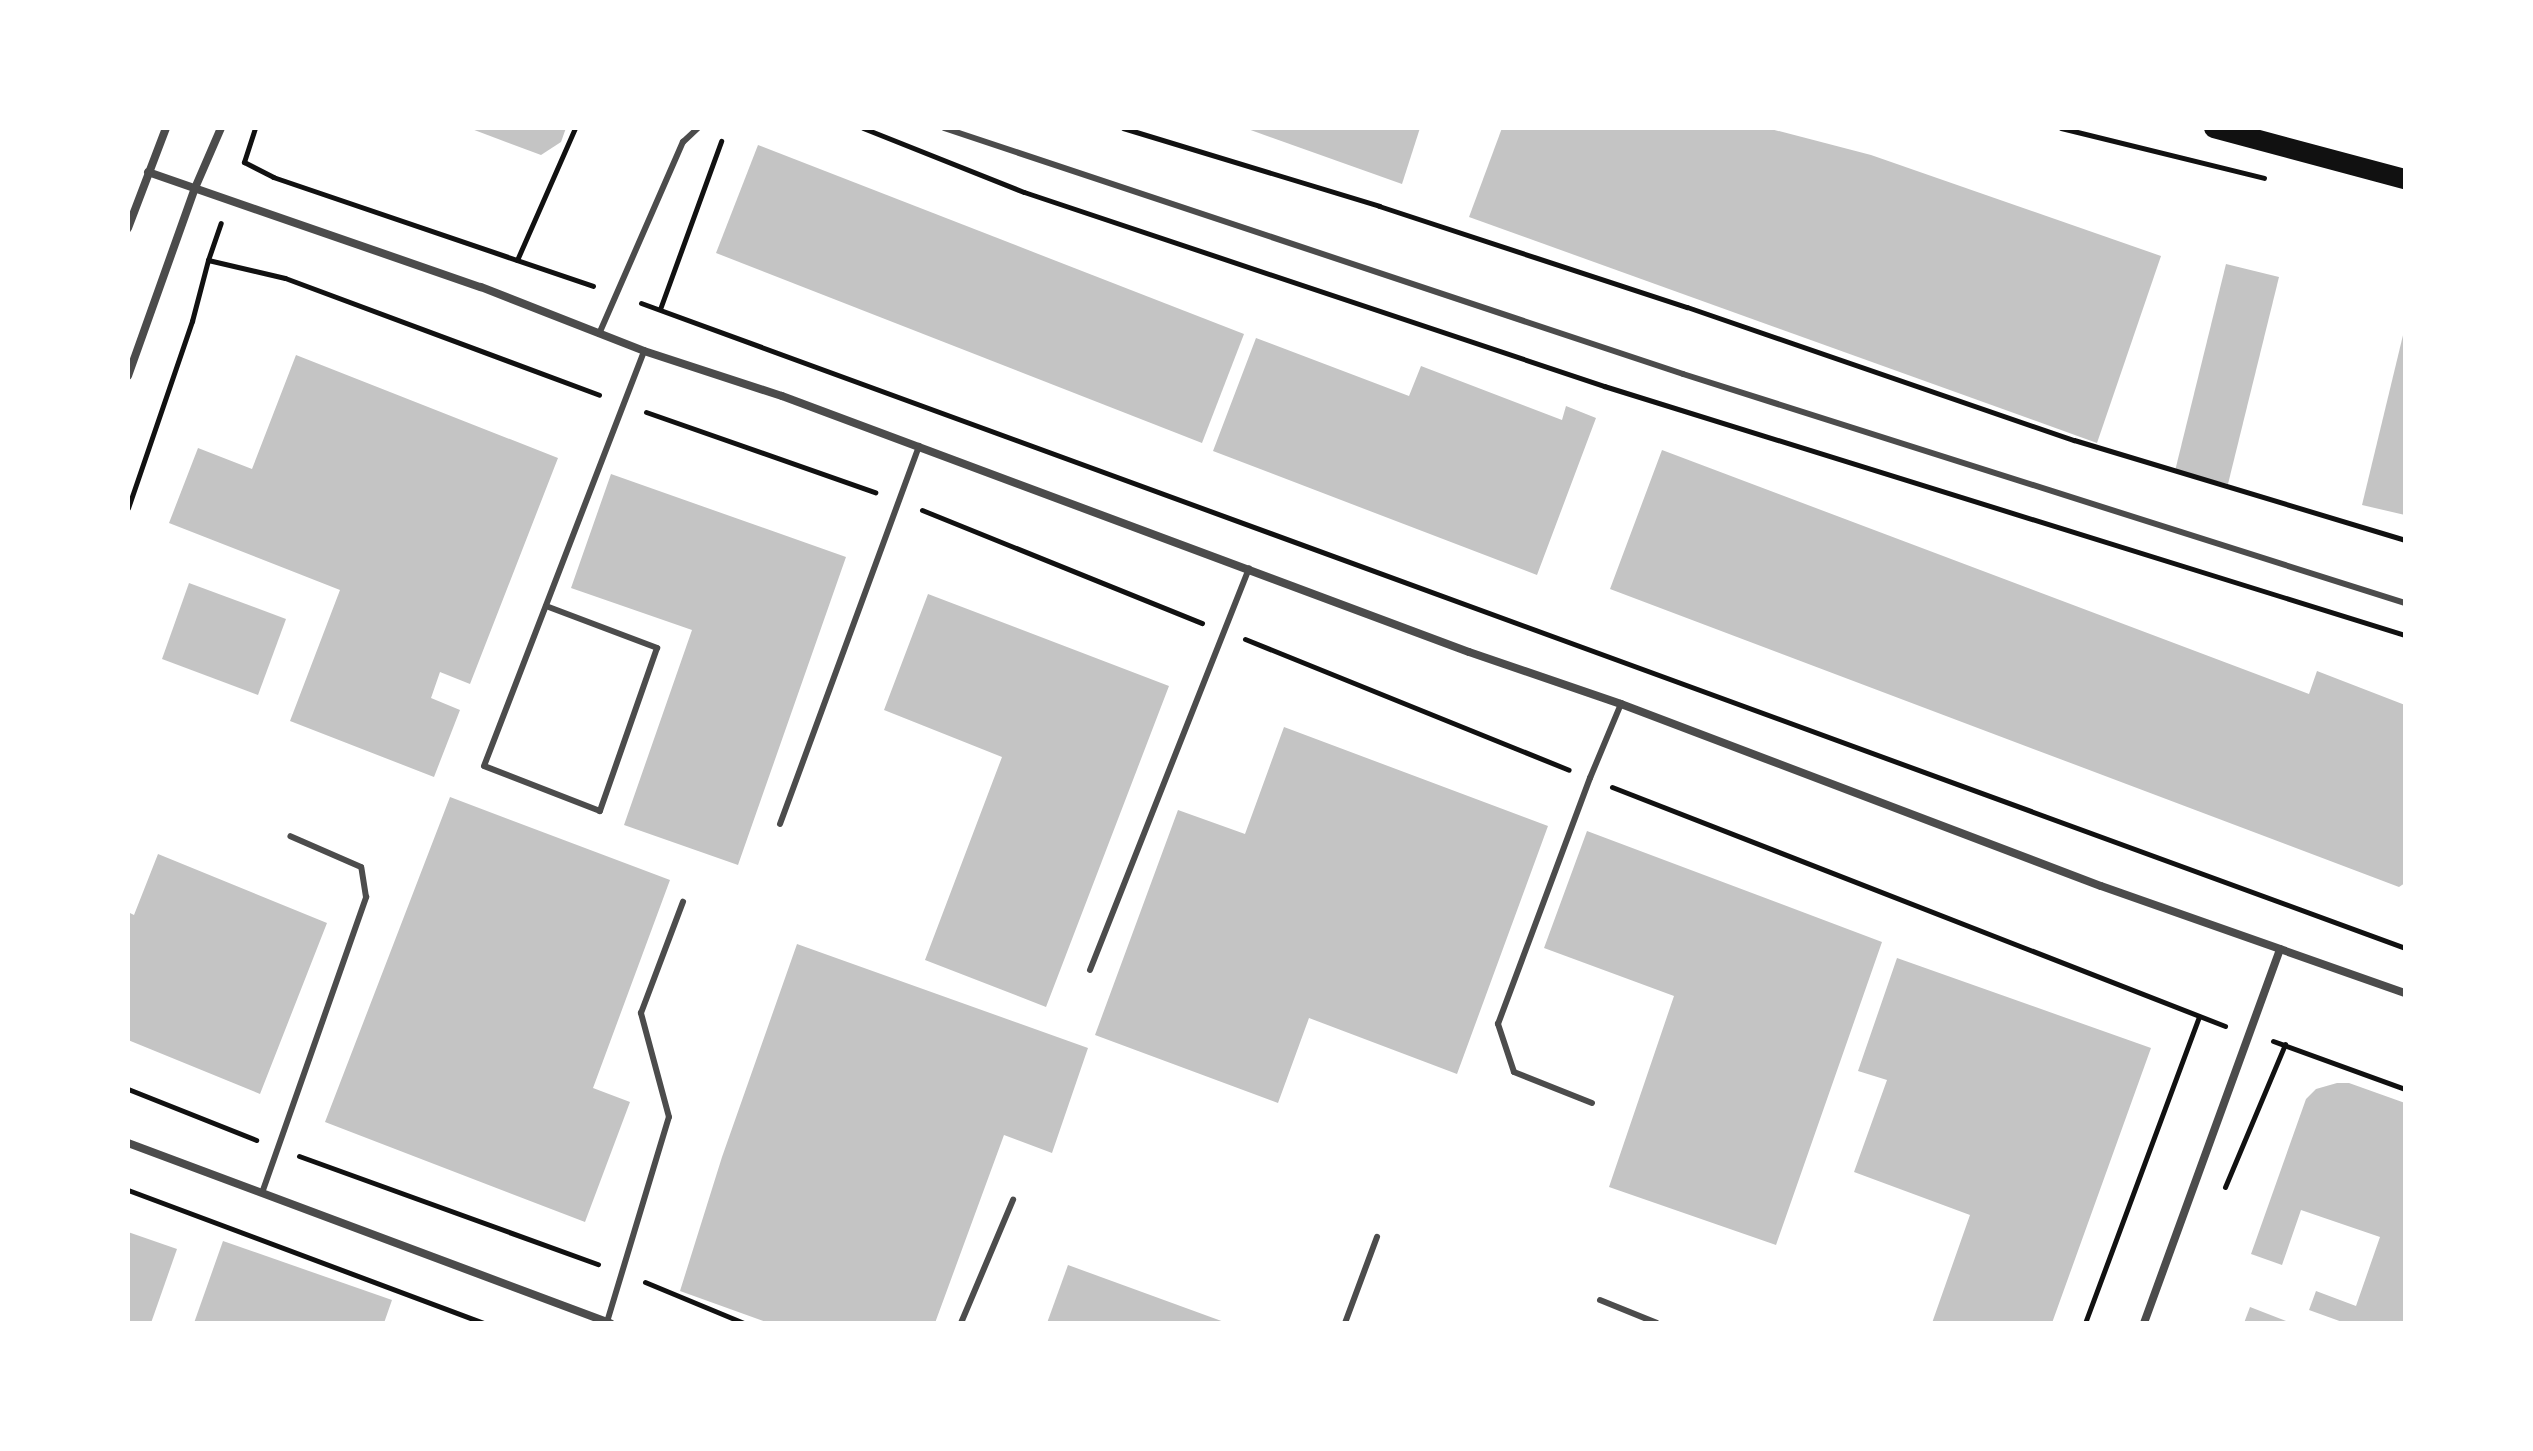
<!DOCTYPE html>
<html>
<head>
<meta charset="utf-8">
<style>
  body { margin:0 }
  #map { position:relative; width:2533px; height:1451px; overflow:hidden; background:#fff; font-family:"Alegreya Sans",sans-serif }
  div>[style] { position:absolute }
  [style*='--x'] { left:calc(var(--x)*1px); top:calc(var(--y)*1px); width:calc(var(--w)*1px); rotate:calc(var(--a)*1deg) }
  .building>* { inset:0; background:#c4c4c4 }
  .path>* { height:5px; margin:-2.5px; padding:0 2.5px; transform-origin:2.5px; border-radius:2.5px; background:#111 }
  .service>* { height:6px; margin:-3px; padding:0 3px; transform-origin:3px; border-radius:3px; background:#4c4c4c }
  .minor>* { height:8px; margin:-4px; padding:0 4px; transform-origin:4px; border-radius:4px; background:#4c4c4c }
  .primary>* { height:20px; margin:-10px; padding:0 10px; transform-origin:10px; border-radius:10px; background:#111 }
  span { translate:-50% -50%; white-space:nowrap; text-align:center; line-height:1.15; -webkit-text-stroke:8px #fff; paint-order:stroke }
  .frame { position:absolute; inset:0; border:130px solid #fff; pointer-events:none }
</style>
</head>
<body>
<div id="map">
  <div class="building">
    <div style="clip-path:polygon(469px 128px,566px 128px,561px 142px,541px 155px)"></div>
    <div style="clip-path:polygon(1245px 128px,1420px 128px,1402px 184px)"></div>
    <div style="clip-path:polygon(1502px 128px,1767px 128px,1871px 155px,2161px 256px,2097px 443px,1469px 217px)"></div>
    <div style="clip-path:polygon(758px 145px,1244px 334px,1202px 443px,716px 253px)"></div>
    <div style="clip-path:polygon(2226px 264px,2279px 277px,2228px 484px,2175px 471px)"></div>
    <div style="clip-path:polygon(2404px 331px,2405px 331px,2405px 515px,2362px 505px)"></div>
    <div style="clip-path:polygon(1256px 338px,1409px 396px,1421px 366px,1562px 420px,1566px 406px,1596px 418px,1537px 575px,1213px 451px)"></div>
    <div style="clip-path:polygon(296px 355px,558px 458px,470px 684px,440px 672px,431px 698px,460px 710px,434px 777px,290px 721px,340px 590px,169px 523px,198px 448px,252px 469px)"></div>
    <div style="clip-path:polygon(1662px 450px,2309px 694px,2317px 671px,2405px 705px,2405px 883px,2399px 887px,1610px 589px)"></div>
    <div style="clip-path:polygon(611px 474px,846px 557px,738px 865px,624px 825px,692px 630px,571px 588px)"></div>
    <div style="clip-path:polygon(189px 583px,286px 619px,258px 695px,162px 659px)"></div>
    <div style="clip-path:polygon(928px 594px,1169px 686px,1046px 1007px,925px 960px,1002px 757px,884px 710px)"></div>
    <div style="clip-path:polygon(1284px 727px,1548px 826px,1457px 1074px,1309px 1018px,1278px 1103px,1095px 1035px,1178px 810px,1245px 834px)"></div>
    <div style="clip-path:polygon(450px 797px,670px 880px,593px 1088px,630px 1102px,585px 1222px,325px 1122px)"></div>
    <div style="clip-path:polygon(1587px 831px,1882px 942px,1776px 1245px,1609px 1187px,1674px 996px,1544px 948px)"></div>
    <div style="clip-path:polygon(158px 854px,327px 923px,260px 1094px,128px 1040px,128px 912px,134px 915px)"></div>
    <div style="clip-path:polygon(797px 944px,1088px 1048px,1052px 1153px,1004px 1135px,935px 1323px,769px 1323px,680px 1291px,722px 1157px)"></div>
    <div style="clip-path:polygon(1897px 958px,2151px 1048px,2052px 1323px,1932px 1323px,1970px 1215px,1854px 1172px,1887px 1080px,1858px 1071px)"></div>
    <div style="clip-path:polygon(2337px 1083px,2349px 1083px,2405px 1103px,2405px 1323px,2345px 1323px,2309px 1310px,2316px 1291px,2356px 1306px,2380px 1237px,2301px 1210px,2282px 1265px,2251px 1254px,2306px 1099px,2316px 1089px)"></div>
    <div style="clip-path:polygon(128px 1232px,177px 1249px,151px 1323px,128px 1323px)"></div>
    <div style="clip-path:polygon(223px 1241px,392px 1300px,384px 1323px,194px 1323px)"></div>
    <div style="clip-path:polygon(1068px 1265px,1227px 1323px,1047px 1323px)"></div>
    <div style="clip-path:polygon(2250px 1307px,2291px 1323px,2244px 1323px)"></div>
  </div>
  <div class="path">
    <div style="--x:255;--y:128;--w:36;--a:108"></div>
    <div style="--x:244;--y:162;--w:33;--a:27"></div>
    <div style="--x:273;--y:177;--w:338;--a:18.8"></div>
    <div style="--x:863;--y:128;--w:173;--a:21.7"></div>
    <div style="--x:1024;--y:192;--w:612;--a:18.49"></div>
    <div style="--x:1604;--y:386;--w:839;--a:17.27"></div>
    <div style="--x:1123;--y:128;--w:268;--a:16.9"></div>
    <div style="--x:1379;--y:206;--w:324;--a:18.2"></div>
    <div style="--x:1687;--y:307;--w:409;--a:19"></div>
    <div style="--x:2074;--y:440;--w:346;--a:16.8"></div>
    <div style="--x:2061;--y:128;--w:209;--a:13.8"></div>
    <div style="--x:208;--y:260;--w:39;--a:-71"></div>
    <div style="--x:517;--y:260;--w:144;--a:-66.3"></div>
    <div style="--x:641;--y:303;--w:1878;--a:20.08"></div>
    <div style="--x:660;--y:309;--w:179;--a:-70"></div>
    <div style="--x:646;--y:412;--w:243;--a:19.3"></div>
    <div style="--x:128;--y:508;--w:198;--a:-71.1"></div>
    <div style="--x:192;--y:321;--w:63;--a:-75.3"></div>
    <div style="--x:208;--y:260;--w:79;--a:13.2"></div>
    <div style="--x:285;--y:278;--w:335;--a:20.4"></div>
    <div style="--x:922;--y:510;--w:302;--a:22"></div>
    <div style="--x:1245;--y:639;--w:349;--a:22"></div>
    <div style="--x:1612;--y:787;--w:658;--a:21.3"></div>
    <div style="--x:2273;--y:1041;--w:140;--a:20"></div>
    <div style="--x:128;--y:1089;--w:138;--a:21.7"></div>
    <div style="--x:299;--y:1156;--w:318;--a:19.9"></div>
    <div style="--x:2225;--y:1187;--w:155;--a:-67.2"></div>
    <div style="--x:128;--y:1190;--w:380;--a:20.5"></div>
    <div style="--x:645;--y:1282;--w:107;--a:22.5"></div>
    <div style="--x:2085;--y:1323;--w:327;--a:-69.6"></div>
  </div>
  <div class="service">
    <div style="--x:944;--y:128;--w:779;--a:18.41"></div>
    <div style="--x:1683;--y:374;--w:757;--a:17.6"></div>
    <div style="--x:599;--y:334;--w:210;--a:-66.4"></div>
    <div style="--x:683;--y:142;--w:21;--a:-43"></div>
    <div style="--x:546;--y:606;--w:119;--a:20.7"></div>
    <div style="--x:657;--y:648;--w:173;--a:109.3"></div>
    <div style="--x:600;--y:811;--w:124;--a:-158.8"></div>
    <div style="--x:484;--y:766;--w:445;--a:-68.9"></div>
    <div style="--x:780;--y:824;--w:403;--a:-69.8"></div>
    <div style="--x:1090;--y:970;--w:432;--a:-68.4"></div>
    <div style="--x:1592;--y:1103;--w:84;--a:-158.3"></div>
    <div style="--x:1514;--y:1072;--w:51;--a:-108.4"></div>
    <div style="--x:1498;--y:1024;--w:263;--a:-69.5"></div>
    <div style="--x:1590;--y:778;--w:80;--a:-67.3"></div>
    <div style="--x:262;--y:1193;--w:314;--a:-70.6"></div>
    <div style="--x:366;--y:897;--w:30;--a:-99"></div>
    <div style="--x:361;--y:867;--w:77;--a:-156.4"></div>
    <div style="--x:1600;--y:1300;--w:61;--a:22"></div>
    <div style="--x:607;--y:1322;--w:214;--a:-73.2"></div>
    <div style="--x:669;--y:1117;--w:108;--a:-105.1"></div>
    <div style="--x:641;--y:1013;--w:119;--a:-69.3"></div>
    <div style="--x:961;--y:1323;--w:134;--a:-67.1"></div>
    <div style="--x:1345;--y:1323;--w:92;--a:-69.6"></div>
  </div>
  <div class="minor">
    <div style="--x:148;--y:172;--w:352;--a:19.1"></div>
    <div style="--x:481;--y:287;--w:175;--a:21.4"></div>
    <div style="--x:644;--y:351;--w:145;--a:18.1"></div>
    <div style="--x:782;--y:396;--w:733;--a:20.44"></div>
    <div style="--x:1469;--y:652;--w:161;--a:18.9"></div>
    <div style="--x:1621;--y:704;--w:513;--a:20.77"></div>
    <div style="--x:2101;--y:886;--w:322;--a:19.4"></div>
    <div style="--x:128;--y:228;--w:107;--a:-69.2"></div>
    <div style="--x:128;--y:376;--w:200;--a:-70.4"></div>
    <div style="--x:195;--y:188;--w:65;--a:-66.6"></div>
    <div style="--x:128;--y:1143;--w:515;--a:20.48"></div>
    <div style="--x:2144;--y:1323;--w:398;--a:-70"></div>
  </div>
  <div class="primary">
    <div style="--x:2214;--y:128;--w:198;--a:15"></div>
  </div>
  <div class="frame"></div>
</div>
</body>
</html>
